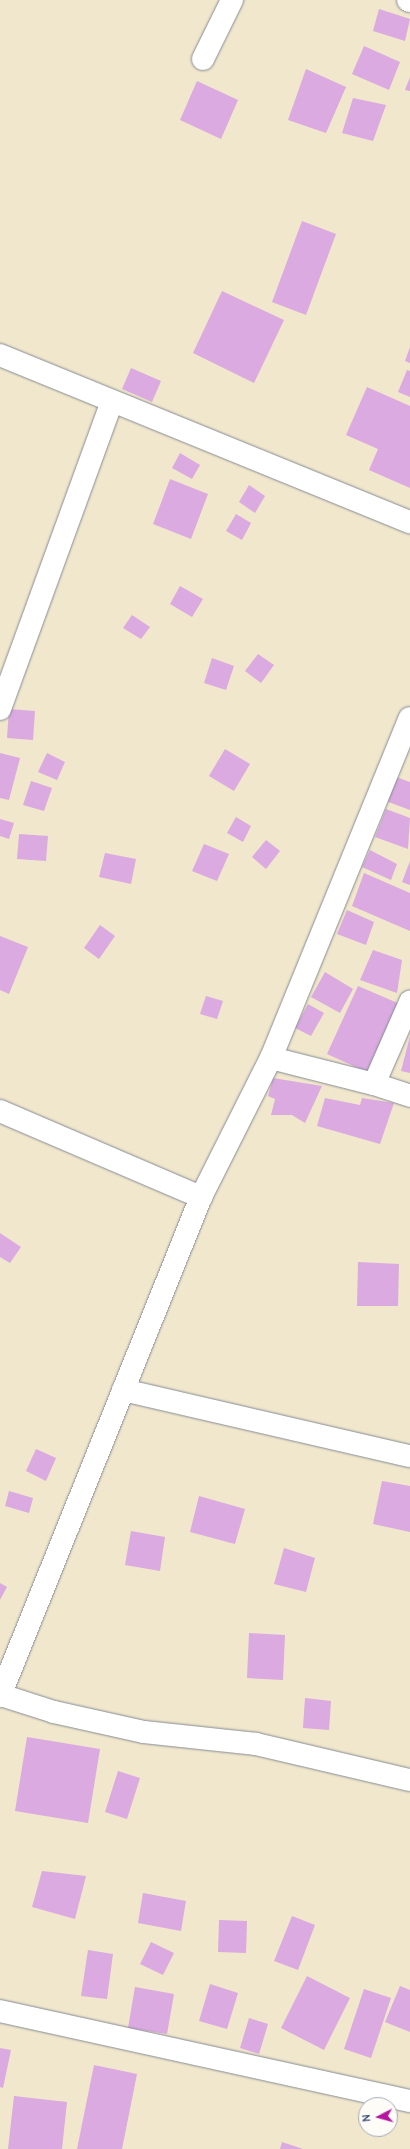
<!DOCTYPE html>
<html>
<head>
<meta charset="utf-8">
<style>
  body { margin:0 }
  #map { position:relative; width:410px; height:2149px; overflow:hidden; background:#f1e7cc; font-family:"Comic Neue",sans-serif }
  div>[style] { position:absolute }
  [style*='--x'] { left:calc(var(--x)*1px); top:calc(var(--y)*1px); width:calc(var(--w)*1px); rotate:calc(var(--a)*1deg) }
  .building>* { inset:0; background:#daaae0 }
  .roads { filter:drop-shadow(0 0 1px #868b95) drop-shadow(0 0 1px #868b95) }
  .street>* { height:22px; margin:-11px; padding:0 11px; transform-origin:11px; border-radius:11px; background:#fff }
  span { translate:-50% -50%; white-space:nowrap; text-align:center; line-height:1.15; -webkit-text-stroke:4px #fdfcf7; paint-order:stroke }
  .north { position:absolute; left:358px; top:2097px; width:40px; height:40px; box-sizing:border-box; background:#fdfcf7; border:1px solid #a3aaba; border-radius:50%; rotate:264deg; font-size:11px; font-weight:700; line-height:16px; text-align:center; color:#1b2f5e }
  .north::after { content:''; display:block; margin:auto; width:14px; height:18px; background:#b5179e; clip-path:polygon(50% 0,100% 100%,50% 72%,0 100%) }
</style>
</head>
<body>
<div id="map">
  <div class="building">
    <div style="clip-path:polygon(379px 9px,410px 19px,405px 41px,373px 31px)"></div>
    <div style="clip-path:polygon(364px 46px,400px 62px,389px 90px,352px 74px)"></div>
    <div style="clip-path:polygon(306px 69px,346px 87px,326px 133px,288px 120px)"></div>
    <div style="clip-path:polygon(410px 77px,410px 91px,405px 90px)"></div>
    <div style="clip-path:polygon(197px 81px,238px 100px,221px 139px,180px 120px)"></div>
    <div style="clip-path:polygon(353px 98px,386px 105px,373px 141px,342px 133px)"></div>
    <div style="clip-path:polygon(302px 221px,336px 234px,306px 315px,272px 302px)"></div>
    <div style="clip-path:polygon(222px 291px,284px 320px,254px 383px,193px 353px)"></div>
    <div style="clip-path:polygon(410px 347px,410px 363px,405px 361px)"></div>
    <div style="clip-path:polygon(131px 368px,161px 381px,152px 402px,122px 389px)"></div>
    <div style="clip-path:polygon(407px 370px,410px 371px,410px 397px,398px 392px)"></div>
    <div style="clip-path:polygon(367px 387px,410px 406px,410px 488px,369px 470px,378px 449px,346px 435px)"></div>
    <div style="clip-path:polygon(180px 453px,200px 465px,192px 479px,172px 468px)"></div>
    <div style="clip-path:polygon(170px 479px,208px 494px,191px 539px,153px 524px)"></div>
    <div style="clip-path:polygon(249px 485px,265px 496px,255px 513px,239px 502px)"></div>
    <div style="clip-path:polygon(236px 514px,251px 523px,242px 540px,226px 531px)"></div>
    <div style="clip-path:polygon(180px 586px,203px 599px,192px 617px,170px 604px)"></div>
    <div style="clip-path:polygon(132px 615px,150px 627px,141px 639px,123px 628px)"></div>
    <div style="clip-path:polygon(258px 654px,274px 665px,261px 683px,245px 671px)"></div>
    <div style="clip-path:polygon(212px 658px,234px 666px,226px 690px,204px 683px)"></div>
    <div style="clip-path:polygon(9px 709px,35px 711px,33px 740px,7px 738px)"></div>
    <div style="clip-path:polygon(225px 749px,250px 764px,234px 791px,209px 776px)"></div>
    <div style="clip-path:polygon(0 753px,20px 758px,9px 800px,0 798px)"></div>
    <div style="clip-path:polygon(47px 753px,65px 762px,57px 780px,38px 772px)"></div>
    <div style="clip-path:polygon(393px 776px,410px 782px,410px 810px,383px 800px)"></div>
    <div style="clip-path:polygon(31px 781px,52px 788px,44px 811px,23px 805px)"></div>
    <div style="clip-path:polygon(386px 809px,410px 818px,408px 849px,375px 837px)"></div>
    <div style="clip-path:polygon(236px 817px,251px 826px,243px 842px,227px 833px)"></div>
    <div style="clip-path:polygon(0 819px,14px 823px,9px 839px,0 836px)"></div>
    <div style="clip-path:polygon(19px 834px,48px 836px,46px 861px,17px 859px)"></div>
    <div style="clip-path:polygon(266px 840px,280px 851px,266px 869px,252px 857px)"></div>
    <div style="clip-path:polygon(204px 844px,229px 854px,217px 881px,192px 871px)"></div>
    <div style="clip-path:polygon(370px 850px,397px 864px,391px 880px,362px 867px)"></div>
    <div style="clip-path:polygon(105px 853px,136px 859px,131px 884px,99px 877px)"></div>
    <div style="clip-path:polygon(410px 861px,410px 885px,402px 882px)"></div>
    <div style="clip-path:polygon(364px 873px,410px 893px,410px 931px,352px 906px)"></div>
    <div style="clip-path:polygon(347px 910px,374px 922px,366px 945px,337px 934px)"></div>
    <div style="clip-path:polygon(100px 925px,115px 936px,99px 959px,84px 948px)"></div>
    <div style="clip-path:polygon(0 936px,28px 947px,9px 994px,0 990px)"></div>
    <div style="clip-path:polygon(373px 950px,402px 960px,397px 993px,360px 980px)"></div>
    <div style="clip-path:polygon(325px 972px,353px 989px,340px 1013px,311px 997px)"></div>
    <div style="clip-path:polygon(358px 986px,400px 1004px,369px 1073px,327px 1054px)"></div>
    <div style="clip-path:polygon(206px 996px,223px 1001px,217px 1019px,200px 1014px)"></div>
    <div style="clip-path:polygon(308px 1004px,324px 1013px,311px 1036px,295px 1028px)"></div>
    <div style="clip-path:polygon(410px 1036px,410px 1073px,401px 1071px)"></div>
    <div style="clip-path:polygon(273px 1078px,322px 1086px,305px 1123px,292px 1115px,271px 1115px,275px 1099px,268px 1096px)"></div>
    <div style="clip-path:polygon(325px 1098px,360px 1105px,362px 1098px,394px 1103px,380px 1144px,317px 1126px)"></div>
    <div style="clip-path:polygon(0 1233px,21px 1247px,10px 1263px,0 1257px)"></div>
    <div style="clip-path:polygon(358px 1262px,399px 1264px,398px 1306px,357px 1306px)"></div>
    <div style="clip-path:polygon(36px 1449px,56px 1458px,46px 1481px,26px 1471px)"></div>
    <div style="clip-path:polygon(382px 1481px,410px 1486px,410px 1532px,373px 1524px)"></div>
    <div style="clip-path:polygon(9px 1491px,33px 1498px,29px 1513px,5px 1506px)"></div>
    <div style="clip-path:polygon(199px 1496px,245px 1509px,235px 1544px,190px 1532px)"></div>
    <div style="clip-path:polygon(131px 1531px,165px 1537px,160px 1571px,125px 1565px)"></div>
    <div style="clip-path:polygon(284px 1548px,315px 1558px,306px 1592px,274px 1584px)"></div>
    <div style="clip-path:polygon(0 1583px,7px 1587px,0 1600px)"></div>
    <div style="clip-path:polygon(249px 1633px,285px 1635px,283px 1680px,247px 1678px)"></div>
    <div style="clip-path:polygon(305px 1698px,331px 1701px,329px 1730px,303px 1728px)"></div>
    <div style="clip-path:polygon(27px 1737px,100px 1749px,88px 1823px,15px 1811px)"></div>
    <div style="clip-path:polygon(118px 1771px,140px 1778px,127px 1819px,105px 1812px)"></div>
    <div style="clip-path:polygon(42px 1871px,86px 1876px,75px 1919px,32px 1907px)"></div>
    <div style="clip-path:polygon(143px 1893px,186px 1901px,181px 1931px,138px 1923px)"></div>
    <div style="clip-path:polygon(292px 1916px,315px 1925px,298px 1970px,274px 1961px)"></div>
    <div style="clip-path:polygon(219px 1920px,247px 1921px,246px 1953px,218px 1952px)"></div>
    <div style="clip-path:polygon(151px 1942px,174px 1953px,163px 1975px,140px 1964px)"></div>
    <div style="clip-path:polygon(88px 1950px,113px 1954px,107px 1999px,81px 1996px)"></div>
    <div style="clip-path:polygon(307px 1976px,350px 1998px,324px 2050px,281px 2028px)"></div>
    <div style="clip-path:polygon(210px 1984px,238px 1993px,227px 2029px,199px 2021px)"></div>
    <div style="clip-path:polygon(400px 1986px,410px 1990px,410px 2032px,385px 2022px)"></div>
    <div style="clip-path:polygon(135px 1987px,174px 1994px,167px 2034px,128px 2028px)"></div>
    <div style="clip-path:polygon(364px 1989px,391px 1998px,371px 2058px,344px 2049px)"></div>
    <div style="clip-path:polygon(249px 2018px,268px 2024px,259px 2054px,240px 2048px)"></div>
    <div style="clip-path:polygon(0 2048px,11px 2050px,3px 2088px,0 2087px)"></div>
    <div style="clip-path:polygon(94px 2065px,137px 2074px,122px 2149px,77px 2149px)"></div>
    <div style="clip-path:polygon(14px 2096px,67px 2102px,62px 2149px,8px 2149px)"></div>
    <div style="clip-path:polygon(282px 2142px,303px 2149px,280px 2149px)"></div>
  </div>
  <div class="roads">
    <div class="street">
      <div style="--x:408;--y:0;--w:2;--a:27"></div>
      <div style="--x:203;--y:59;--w:66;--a:-63.8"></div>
      <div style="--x:0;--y:355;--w:443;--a:22.2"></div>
      <div style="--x:0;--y:709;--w:327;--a:-70"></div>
      <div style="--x:271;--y:1058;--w:106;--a:14.2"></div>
      <div style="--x:374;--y:1084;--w:38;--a:18"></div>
      <div style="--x:374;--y:1084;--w:90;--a:-66.3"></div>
      <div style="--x:0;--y:1111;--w:219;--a:23.2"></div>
      <div style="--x:123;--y:1390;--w:294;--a:13"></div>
      <div style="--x:1;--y:1695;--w:56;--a:17.8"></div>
      <div style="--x:54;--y:1712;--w:92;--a:12.5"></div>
      <div style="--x:144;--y:1732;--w:113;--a:6.1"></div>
      <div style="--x:256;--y:1744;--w:158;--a:13.2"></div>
      <div style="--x:0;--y:1696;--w:538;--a:-68.06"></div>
      <div style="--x:201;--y:1197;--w:156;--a:-63.3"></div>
      <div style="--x:271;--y:1058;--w:367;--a:-67.8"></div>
      <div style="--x:0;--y:2011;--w:420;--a:12.4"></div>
    </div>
  </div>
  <div class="north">N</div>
</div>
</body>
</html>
